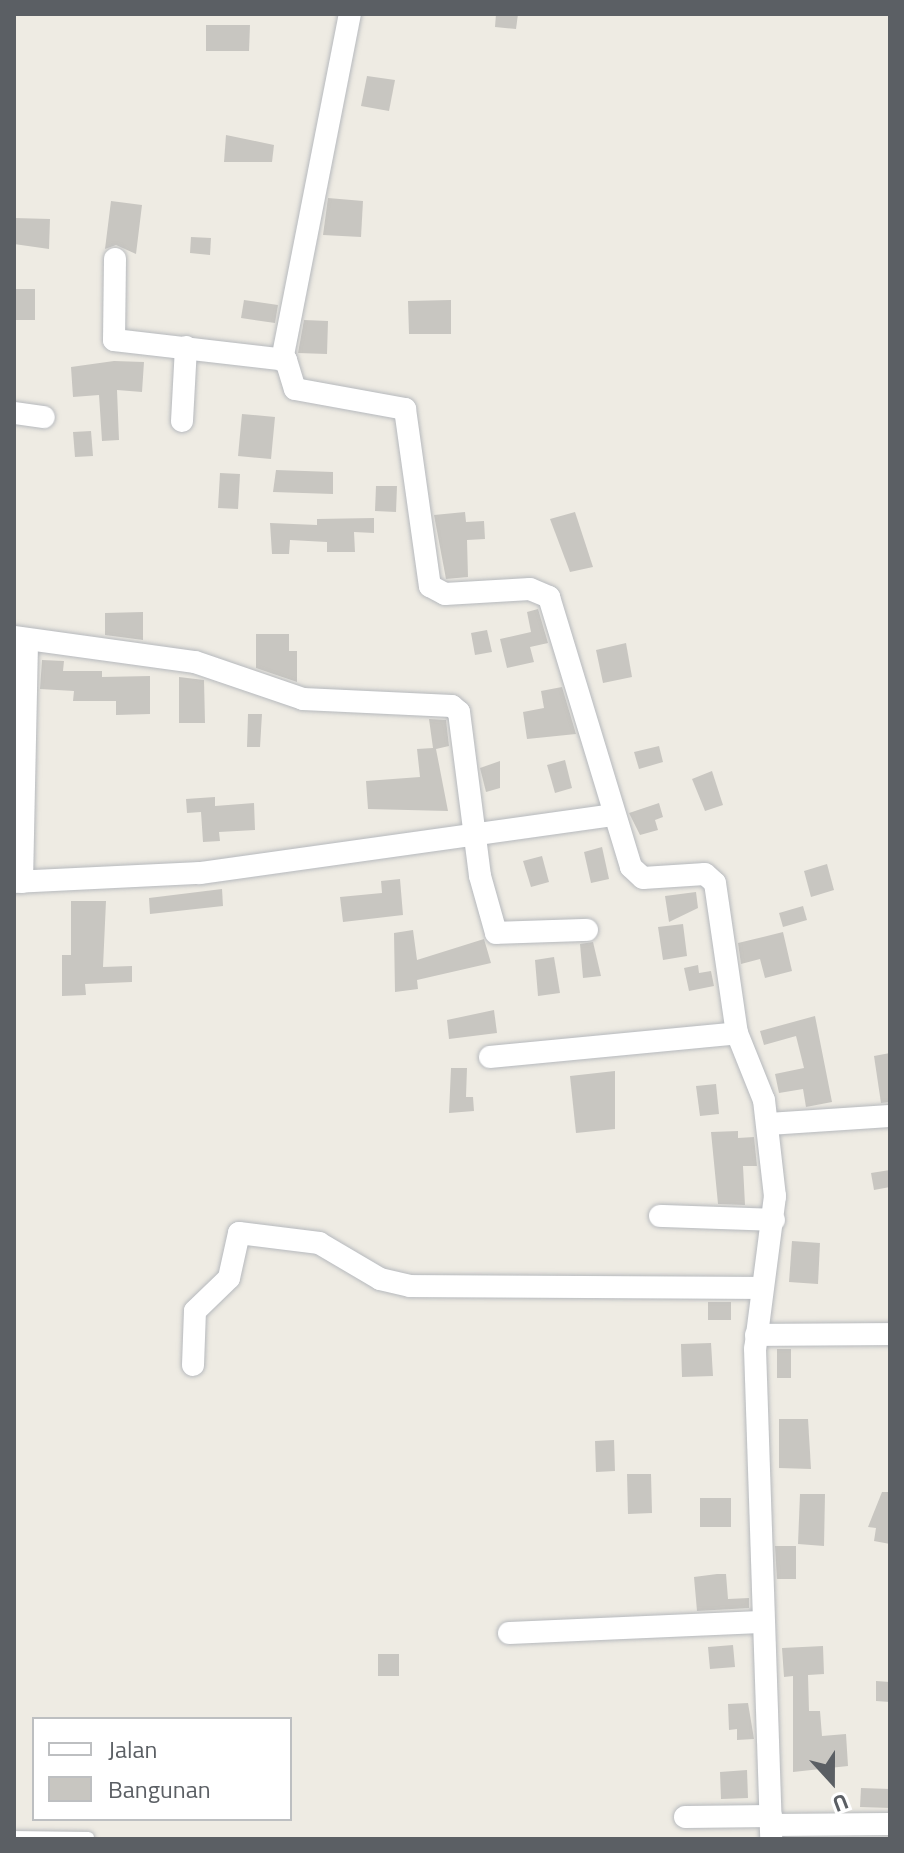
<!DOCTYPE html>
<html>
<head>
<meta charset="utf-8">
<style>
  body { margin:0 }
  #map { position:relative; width:904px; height:1853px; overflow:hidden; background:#eeebe3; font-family:"Titillium Web",sans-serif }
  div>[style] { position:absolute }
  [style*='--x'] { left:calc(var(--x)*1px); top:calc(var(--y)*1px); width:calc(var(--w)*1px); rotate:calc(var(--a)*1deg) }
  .building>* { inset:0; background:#c8c6c1 }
  .roads { filter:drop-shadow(0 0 2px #b6b9bd) drop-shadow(0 0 2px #b6b9bd) }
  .service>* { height:11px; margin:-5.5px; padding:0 5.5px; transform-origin:5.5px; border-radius:5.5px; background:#fff }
  .minor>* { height:22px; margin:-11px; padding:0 11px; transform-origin:11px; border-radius:11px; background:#fff }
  span { translate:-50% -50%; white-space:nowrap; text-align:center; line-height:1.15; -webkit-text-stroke:7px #fff; paint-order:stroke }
  .frame { position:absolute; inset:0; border:16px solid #5b5f64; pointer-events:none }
  .legend { position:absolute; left:32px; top:1717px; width:260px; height:104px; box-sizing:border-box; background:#fff; border:2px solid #bdbfc1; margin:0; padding:10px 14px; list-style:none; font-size:24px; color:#5b5f64 }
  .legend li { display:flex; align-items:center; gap:16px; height:40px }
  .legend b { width:40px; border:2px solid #bdbfc1 }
  .north { position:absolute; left:792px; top:1741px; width:80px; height:80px; -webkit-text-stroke:6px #fff; paint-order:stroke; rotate:159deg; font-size:22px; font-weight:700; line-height:32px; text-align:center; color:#5b5f64 }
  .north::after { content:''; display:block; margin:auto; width:28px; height:36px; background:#5b5f64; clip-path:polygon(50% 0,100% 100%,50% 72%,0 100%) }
</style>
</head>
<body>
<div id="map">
  <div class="building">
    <div style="clip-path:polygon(496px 14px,518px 14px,516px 29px,495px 27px)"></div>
    <div style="clip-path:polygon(206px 25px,250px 25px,249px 51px,206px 51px)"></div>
    <div style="clip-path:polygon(367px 76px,395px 80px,389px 111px,361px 106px)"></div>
    <div style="clip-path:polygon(226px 135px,274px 145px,272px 162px,224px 162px)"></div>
    <div style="clip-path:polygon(328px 198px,363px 201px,361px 237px,323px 235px)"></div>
    <div style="clip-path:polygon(111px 201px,142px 205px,136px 254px,116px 245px,105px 249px)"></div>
    <div style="clip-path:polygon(14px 218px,50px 219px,49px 249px,14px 244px)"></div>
    <div style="clip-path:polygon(191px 237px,211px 238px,210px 255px,190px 253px)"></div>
    <div style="clip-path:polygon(16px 289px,35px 289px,35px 320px,16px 320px)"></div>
    <div style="clip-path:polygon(244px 300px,278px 305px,275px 323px,241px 318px)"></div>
    <div style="clip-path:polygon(451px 300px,451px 334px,409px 334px,408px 301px)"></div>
    <div style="clip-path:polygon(304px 320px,328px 321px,327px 354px,298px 353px)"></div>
    <div style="clip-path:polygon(114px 361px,144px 362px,142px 392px,117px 390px,119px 440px,102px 441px,99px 395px,73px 397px,71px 367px)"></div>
    <div style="clip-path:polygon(242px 414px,275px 417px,271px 459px,238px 456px)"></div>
    <div style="clip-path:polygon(91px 431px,93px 456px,75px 457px,73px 432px)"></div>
    <div style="clip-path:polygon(276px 470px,333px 472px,333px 494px,273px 492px)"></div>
    <div style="clip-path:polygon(220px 473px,240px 474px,238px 509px,218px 508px)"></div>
    <div style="clip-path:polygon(376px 486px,397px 486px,396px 512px,375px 511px)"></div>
    <div style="clip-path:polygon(465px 512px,466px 522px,484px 521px,485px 539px,467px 540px,468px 577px,446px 579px,434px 515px)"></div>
    <div style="clip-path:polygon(575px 512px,593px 567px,570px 572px,550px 519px)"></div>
    <div style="clip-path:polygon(374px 518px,374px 533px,354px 532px,355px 552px,327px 552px,327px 542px,290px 540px,289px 554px,272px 554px,270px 523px,317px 525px,317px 519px)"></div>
    <div style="clip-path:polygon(538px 609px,548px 643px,530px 647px,534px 662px,507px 668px,500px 639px,531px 632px,527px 612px)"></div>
    <div style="clip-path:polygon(143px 612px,143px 640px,105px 635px,105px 613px)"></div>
    <div style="clip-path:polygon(487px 630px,492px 652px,475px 655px,471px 633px)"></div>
    <div style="clip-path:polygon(256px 634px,289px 634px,289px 651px,297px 651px,297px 682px,256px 668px)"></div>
    <div style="clip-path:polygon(626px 643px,632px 677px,603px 683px,596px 650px)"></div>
    <div style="clip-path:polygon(42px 660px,64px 661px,63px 671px,102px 671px,102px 677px,150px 676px,150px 714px,116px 715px,116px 701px,73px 701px,74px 691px,40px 689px)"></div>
    <div style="clip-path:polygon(179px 677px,204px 680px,205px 723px,179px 723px)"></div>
    <div style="clip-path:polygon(562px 687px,576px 734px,527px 739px,523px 712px,544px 708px,541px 691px)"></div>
    <div style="clip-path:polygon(248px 714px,262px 714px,260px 747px,247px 747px)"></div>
    <div style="clip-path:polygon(429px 719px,446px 720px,449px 746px,436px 749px,448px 811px,368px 809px,366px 781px,420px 777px,417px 749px,433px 748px)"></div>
    <div style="clip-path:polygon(659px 746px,663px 762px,639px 769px,634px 752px)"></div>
    <div style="clip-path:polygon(565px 760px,572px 788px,555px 793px,547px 765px)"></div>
    <div style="clip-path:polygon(500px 761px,500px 788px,486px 792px,480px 768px)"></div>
    <div style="clip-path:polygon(712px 771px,723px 805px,705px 811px,692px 779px)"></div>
    <div style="clip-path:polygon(215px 797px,215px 806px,254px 803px,255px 830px,219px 832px,220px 841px,203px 842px,201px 812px,187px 813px,186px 799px)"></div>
    <div style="clip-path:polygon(659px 803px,663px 817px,655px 820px,658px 830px,640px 835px,629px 813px)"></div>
    <div style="clip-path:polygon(602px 847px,609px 879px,591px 883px,584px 852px)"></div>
    <div style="clip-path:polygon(542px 856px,549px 882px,531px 887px,523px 861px)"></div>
    <div style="clip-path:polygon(827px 864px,834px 890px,811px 897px,804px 871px)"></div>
    <div style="clip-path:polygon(400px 879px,403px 915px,343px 922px,340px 897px,382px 893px,381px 881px)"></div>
    <div style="clip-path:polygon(222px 889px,223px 906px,150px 914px,149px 898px)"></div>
    <div style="clip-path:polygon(696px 892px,698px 908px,669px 922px,665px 896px)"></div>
    <div style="clip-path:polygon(71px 901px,106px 901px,103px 967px,132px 966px,132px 982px,85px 984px,86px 995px,62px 996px,62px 955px,71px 955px)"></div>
    <div style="clip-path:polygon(803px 906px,807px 920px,783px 927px,779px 913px)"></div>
    <div style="clip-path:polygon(683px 924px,687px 956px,663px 960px,658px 927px)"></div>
    <div style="clip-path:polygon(413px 930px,417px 960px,484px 939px,491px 963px,417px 980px,418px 989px,395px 992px,394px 933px)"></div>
    <div style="clip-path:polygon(783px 932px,792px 971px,765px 978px,760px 959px,741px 964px,738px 943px)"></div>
    <div style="clip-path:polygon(593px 942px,601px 976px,583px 978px,580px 944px)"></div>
    <div style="clip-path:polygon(554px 957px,560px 993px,538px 996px,535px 960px)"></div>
    <div style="clip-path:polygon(698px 965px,699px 973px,711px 971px,714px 986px,689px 991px,684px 968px)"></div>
    <div style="clip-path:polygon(494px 1010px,497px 1033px,449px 1039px,447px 1020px)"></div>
    <div style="clip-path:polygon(815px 1016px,832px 1102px,806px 1107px,803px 1089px,779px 1093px,775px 1074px,804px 1068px,796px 1036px,764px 1045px,760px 1031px)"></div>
    <div style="clip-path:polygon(890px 1053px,890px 1102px,881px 1103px,874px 1056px)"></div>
    <div style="clip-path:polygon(451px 1068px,467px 1068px,466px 1097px,473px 1097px,474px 1111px,449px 1113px)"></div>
    <div style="clip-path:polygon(615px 1071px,615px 1129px,576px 1133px,570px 1076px)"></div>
    <div style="clip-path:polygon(716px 1084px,719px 1114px,700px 1116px,696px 1086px)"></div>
    <div style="clip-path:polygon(738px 1131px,738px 1138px,754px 1137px,757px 1166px,743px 1166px,745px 1205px,718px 1204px,711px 1132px)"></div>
    <div style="clip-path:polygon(890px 1170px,890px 1187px,874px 1190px,871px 1173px)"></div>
    <div style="clip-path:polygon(792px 1241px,820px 1243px,818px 1284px,789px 1282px)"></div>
    <div style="clip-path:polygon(708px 1302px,731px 1302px,731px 1320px,708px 1320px)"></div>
    <div style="clip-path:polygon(711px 1343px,713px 1376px,682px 1377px,681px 1344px)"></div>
    <div style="clip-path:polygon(777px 1349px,791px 1349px,791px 1378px,777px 1378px)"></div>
    <div style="clip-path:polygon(779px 1419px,808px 1419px,811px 1469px,779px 1468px)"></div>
    <div style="clip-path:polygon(614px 1440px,615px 1471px,596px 1472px,595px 1441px)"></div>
    <div style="clip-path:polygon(627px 1474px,651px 1474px,652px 1513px,628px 1514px)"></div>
    <div style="clip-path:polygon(882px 1492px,890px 1492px,890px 1544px,874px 1541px,876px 1528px,868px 1527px)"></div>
    <div style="clip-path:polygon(800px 1494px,825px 1494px,824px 1546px,798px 1544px)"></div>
    <div style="clip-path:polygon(700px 1498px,731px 1498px,731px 1527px,700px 1527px)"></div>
    <div style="clip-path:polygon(775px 1546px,796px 1546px,796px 1579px,777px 1579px)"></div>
    <div style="clip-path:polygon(717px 1574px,726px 1574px,728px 1599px,749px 1598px,749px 1608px,697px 1611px,694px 1577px)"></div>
    <div style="clip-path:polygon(733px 1645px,735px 1667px,710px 1669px,708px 1647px)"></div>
    <div style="clip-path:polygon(823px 1646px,824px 1674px,808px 1675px,809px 1711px,820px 1711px,822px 1736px,846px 1734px,848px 1766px,793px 1772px,793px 1676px,784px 1677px,782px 1648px)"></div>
    <div style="clip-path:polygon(378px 1654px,399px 1654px,399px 1676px,378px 1676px)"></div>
    <div style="clip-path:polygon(876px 1681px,890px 1682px,890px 1702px,876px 1701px)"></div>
    <div style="clip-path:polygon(748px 1703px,754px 1739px,737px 1740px,737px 1729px,729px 1730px,728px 1704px)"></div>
    <div style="clip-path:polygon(747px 1770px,748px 1798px,721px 1799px,720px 1772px)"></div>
    <div style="clip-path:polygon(861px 1788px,890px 1789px,890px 1808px,860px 1807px)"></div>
  </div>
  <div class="roads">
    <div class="service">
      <div style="--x:14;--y:1836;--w:74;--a:0.8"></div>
    </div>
    <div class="minor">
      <div style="--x:115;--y:259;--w:81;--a:90.7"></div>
      <div style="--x:114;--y:340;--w:173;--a:6.6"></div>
      <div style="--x:286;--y:360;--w:30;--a:73"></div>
      <div style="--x:295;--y:389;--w:112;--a:10.3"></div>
      <div style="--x:405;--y:409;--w:179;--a:82"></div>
      <div style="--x:430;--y:586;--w:17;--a:28"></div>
      <div style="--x:445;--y:594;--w:85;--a:-3.4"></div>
      <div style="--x:530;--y:589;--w:21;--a:23"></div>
      <div style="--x:549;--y:597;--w:282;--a:73.1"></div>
      <div style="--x:631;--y:867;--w:16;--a:43"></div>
      <div style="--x:643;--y:878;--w:62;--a:-3.7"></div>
      <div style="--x:705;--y:874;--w:13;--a:42"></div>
      <div style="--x:715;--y:883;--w:152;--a:81.7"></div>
      <div style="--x:737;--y:1033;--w:72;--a:68.1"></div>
      <div style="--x:764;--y:1100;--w:97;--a:83.5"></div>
      <div style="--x:775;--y:1196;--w:154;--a:97.4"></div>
      <div style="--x:755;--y:1349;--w:490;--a:88.1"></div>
      <div style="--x:282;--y:360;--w:353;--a:-78.9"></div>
      <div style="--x:14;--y:413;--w:30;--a:8"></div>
      <div style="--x:182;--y:421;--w:74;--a:-86.9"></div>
      <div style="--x:14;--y:637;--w:183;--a:7.9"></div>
      <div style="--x:195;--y:662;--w:114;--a:18.9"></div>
      <div style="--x:303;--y:699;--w:149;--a:2.7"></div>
      <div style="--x:452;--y:706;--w:9;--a:41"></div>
      <div style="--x:459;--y:712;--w:165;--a:82.7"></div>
      <div style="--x:480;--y:876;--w:59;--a:74.3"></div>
      <div style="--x:496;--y:933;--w:91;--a:-1.9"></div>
      <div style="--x:14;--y:882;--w:186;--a:-2.8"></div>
      <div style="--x:200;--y:873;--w:418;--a:-8"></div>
      <div style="--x:22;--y:882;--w:242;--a:-88.8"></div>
      <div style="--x:490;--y:1057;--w:248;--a:-5.5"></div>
      <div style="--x:768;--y:1124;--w:122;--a:-3.8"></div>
      <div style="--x:660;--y:1216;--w:114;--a:2"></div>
      <div style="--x:756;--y:1335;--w:134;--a:-0.4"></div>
      <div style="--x:193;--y:1365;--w:54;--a:-87.9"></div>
      <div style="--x:195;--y:1311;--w:47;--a:-44.1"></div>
      <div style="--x:229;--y:1278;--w:46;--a:-77.5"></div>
      <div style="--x:239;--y:1233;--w:81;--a:7.1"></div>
      <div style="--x:319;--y:1243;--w:71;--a:30.5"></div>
      <div style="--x:380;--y:1279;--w:31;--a:13"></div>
      <div style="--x:410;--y:1286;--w:350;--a:0.3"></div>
      <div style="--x:509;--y:1633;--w:252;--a:-2.5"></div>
      <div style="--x:685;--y:1817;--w:86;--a:-0.7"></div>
      <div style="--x:771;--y:1825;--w:119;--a:-0.5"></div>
    </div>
  </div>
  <div class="frame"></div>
  <ul class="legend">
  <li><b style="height:10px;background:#fff"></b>Jalan</li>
  <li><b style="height:22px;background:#c8c6c1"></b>Bangunan</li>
  </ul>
  <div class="north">U</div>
</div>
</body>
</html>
